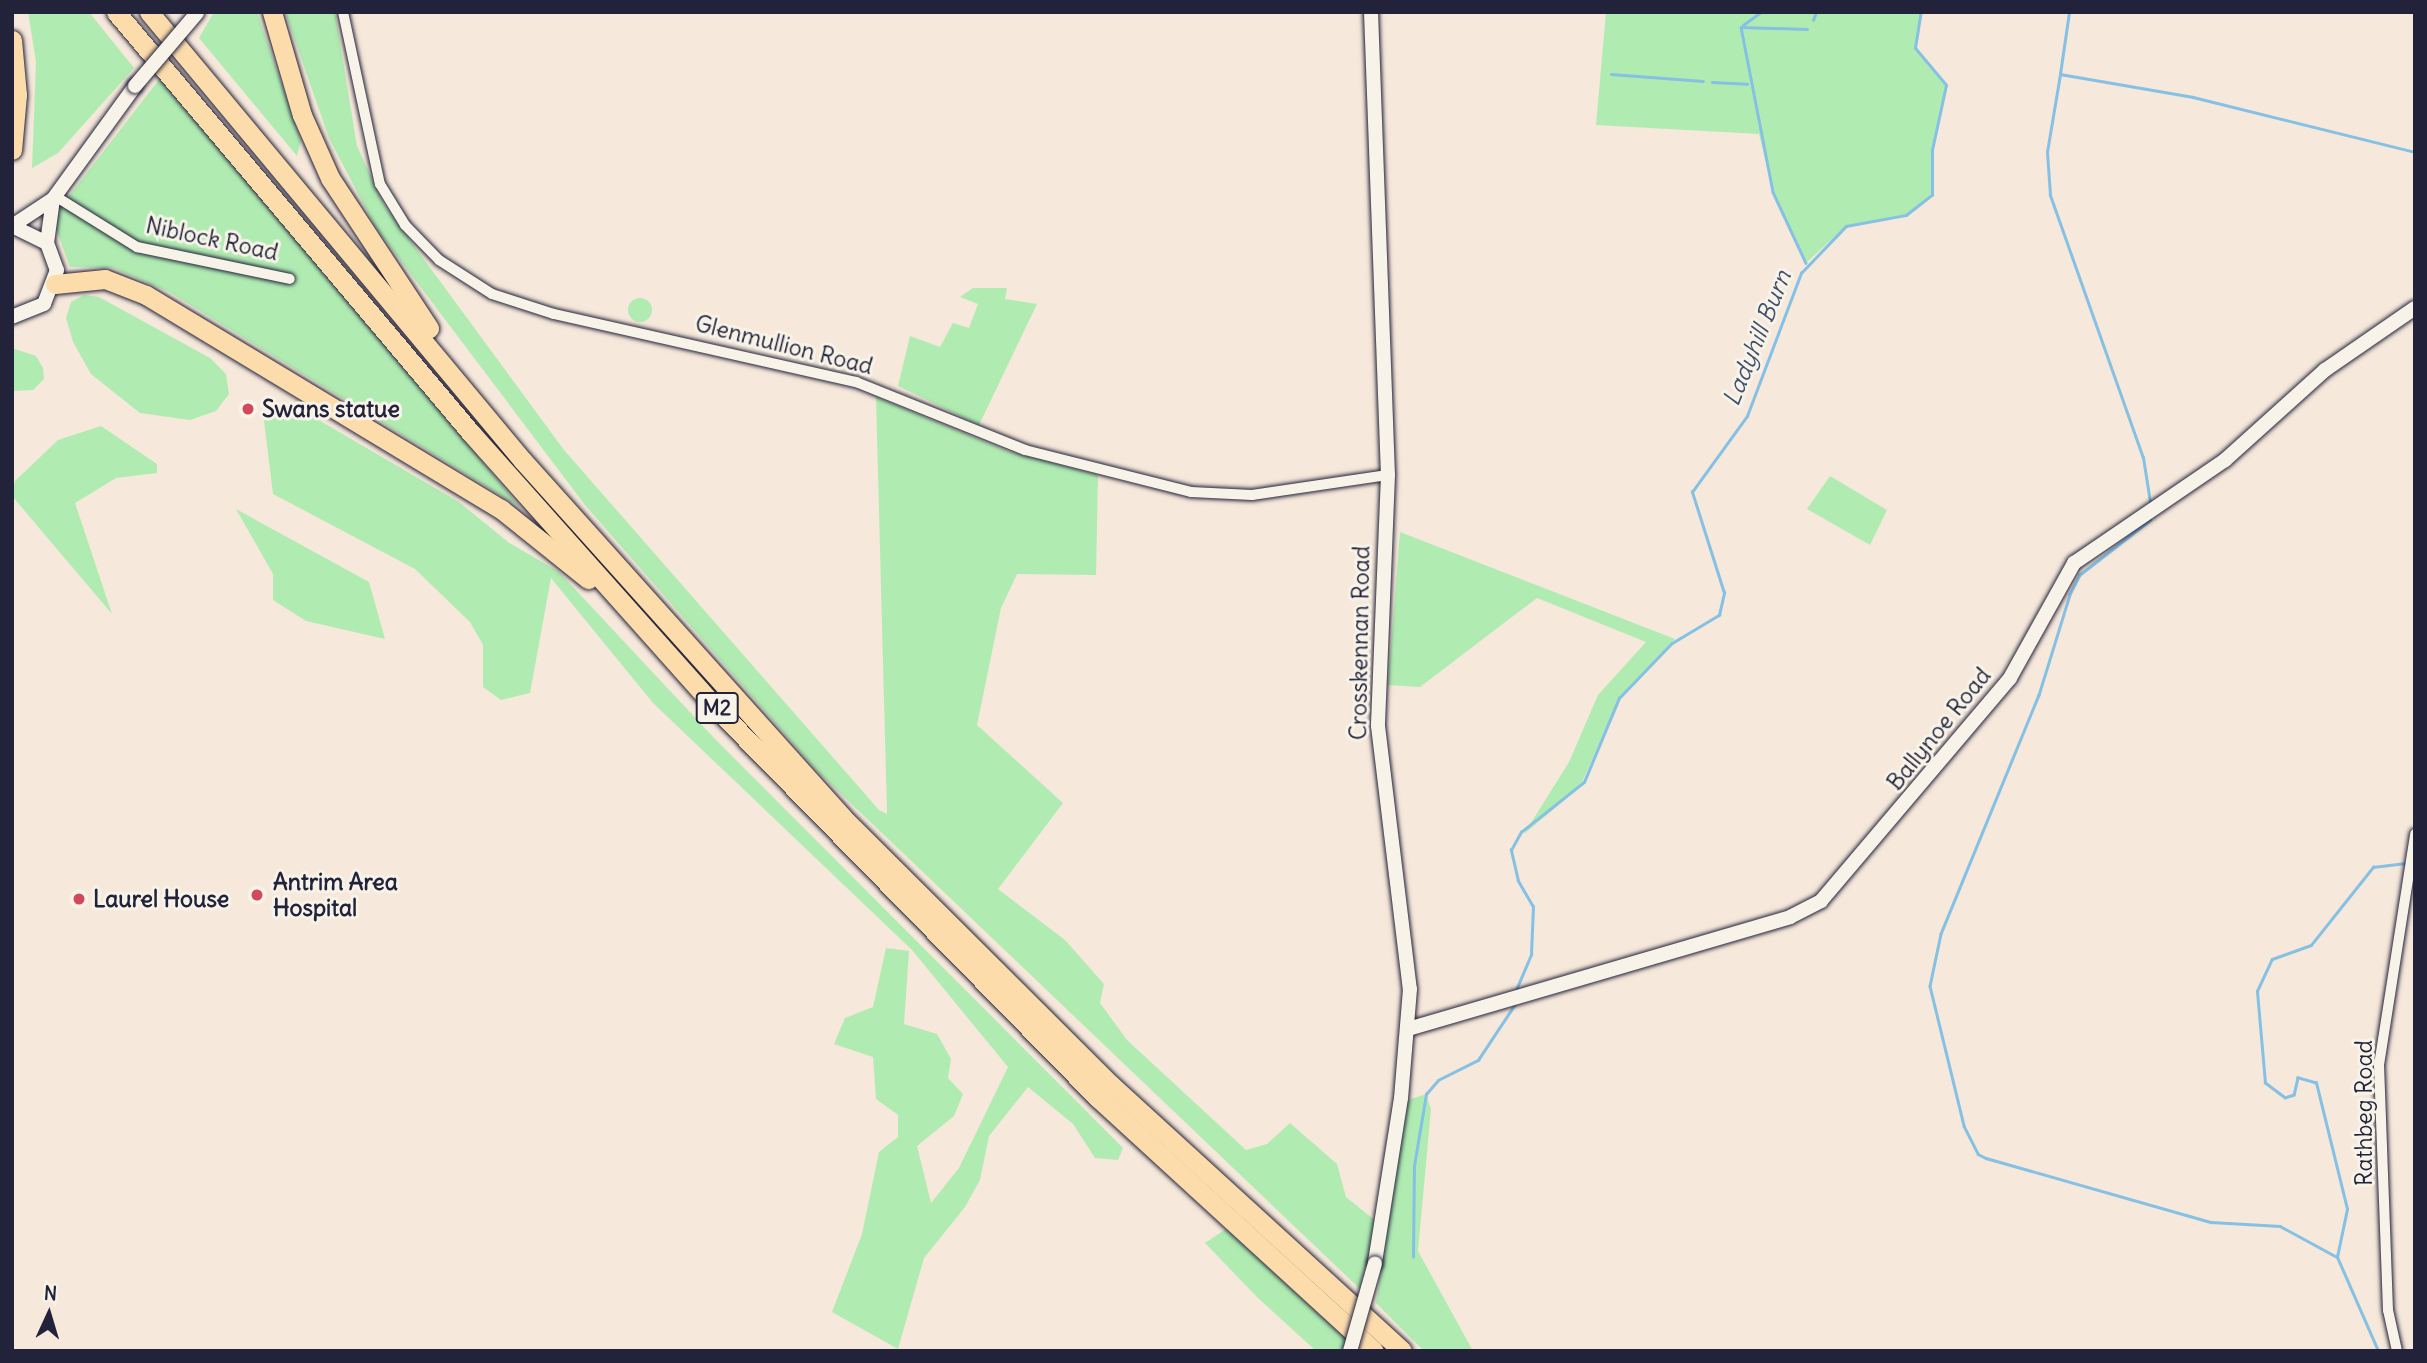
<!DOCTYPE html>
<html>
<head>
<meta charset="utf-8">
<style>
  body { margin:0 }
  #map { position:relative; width:2427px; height:1363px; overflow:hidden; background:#f6e8da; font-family:Delius,sans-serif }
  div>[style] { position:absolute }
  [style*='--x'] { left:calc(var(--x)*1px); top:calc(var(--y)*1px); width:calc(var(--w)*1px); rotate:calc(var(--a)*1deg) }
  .green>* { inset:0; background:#b0ecb2 }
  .round { border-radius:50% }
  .stream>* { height:2.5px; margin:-1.25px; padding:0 1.25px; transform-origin:1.25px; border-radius:1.25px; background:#85c0e5 }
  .roads { filter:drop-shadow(0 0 2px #22223b) drop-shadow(0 0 2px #22223b) }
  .street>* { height:10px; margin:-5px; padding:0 5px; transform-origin:5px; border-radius:5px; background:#f7f3e8 }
  .secondary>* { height:14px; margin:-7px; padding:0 7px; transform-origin:7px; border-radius:7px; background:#f7f3e8 }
  .highway>* { height:19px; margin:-9.5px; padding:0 9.5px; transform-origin:9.5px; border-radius:9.5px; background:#fddcac }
  .bridges { filter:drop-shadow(0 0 2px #22223b) drop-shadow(0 0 2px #22223b) }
  .secondary-bridge>* { height:14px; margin:-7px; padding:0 7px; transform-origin:7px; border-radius:7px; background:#f7f3e8 }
  .dots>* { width:19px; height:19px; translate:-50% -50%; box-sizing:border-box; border:4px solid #f7f3e8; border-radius:50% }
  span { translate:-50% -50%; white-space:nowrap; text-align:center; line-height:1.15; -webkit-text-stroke:6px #f7f3e8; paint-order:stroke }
  .shield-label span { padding:2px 5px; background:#f7f3e8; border:2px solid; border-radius:5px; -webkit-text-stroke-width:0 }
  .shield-label { font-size:21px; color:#22223b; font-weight:700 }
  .street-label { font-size:23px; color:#22223b }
  .poi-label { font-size:23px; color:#22223b; font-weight:700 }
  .left { translate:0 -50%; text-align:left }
  .water-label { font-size:24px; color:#40516e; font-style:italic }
  .frame { position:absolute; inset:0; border:14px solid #22223b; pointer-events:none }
  .north { position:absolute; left:14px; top:1279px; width:70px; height:70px; -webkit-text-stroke:5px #f7f3e8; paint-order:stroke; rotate:4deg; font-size:19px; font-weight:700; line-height:28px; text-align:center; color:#22223b }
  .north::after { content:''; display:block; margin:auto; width:24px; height:32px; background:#22223b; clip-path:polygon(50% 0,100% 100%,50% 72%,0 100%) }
</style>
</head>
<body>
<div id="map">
  <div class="green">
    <div style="clip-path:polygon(28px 12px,89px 12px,134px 68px,58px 153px,32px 168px,36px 62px)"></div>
    <div style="clip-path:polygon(214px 12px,257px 12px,301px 141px,297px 156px,199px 38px)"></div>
    <div style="clip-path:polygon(285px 12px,335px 12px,357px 146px,384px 205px,564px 450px,879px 810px,887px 814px,876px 397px,1007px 451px,1098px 475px,1096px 575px,1017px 574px,1001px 608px,977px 725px,1063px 803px,998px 889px,1065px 940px,1104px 984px,1100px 1003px,1127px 1040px,1246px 1150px,1267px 1144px,1290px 1123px,1337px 1164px,1346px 1197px,1377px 1222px,1360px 1289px,818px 772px,585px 505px,376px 228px,329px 138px)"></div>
    <div style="clip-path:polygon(1606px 12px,1921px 12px,1915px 48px,1946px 85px,1932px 150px,1932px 195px,1906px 215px,1846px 226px,1806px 263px,1773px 192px,1759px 134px,1596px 125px)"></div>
    <div style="clip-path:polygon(161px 77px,520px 507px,169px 292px,113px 268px,70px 267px,56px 229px,59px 209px)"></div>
    <div style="clip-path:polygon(973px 288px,1007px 288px,1005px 299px,1037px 304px,979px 425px,898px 386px,910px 336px,940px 347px,953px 323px,969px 328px,978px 304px,960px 297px)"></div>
    <div style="clip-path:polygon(84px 295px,99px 297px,210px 358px,226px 374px,229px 394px,216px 411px,190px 420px,140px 413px,91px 374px,73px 342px,66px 318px,71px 302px)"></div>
    <div class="round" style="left:628px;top:298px;width:24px;height:24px"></div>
    <div style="clip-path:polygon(12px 348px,36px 356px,43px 368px,44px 379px,33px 390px,12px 391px)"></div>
    <div style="clip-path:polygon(293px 405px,459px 502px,508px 542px,559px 572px,715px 739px,1123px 1148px,1118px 1160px,1095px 1158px,1073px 1124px,1028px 1087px,989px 1136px,980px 1180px,965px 1207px,924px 1258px,898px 1349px,832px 1312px,862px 1234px,879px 1152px,898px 1137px,898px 1115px,876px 1099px,873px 1057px,834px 1044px,845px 1018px,873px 1007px,886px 948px,909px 951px,904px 1024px,937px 1034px,951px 1059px,948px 1078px,963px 1094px,954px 1116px,917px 1146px,931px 1203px,959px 1168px,1008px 1067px,912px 950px,653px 703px,551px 578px,530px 693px,501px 700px,483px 687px,483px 645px,470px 622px,415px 569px,273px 494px,264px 421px,278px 407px)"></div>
    <div style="clip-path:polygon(101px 426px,157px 464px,157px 473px,116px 478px,75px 503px,112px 614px,12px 496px,15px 481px,58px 440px)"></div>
    <div style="clip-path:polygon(1830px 476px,1887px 510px,1870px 545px,1807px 509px)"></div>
    <div style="clip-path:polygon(236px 509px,369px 582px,385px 639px,306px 621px,273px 600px,273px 574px)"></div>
    <div style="clip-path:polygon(1400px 532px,1675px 639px,1619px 698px,1580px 787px,1524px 834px,1569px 762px,1598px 695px,1646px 642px,1537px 598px,1420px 687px,1388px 685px)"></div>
    <div style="clip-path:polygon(1426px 1094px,1431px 1109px,1418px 1251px,1473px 1351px,1424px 1351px,1376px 1303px,1408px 1100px)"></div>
    <div style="clip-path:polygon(1226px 1229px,1359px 1351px,1316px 1351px,1258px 1298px,1205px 1243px)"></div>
  </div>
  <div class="stream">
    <div style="--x:1813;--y:20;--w:9;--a:-69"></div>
    <div style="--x:1743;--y:25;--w:22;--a:-36"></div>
    <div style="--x:1741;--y:27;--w:168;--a:79"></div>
    <div style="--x:1773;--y:192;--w:78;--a:65.1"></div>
    <div style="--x:1741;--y:27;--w:66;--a:1.7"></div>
    <div style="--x:1611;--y:74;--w:92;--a:4.4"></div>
    <div style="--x:2060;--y:74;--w:63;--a:-81.7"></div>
    <div style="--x:1712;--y:82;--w:35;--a:3"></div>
    <div style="--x:2150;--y:502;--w:45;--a:-99"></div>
    <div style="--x:2143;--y:458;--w:279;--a:-109.5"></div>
    <div style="--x:2050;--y:195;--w:43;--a:-94"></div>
    <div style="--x:2047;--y:152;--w:79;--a:-80.5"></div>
    <div style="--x:2060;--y:74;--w:135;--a:9.8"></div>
    <div style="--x:2193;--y:97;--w:229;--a:13.9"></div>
    <div style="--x:2151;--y:520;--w:90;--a:142.2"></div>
    <div style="--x:2080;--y:575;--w:22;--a:117"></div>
    <div style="--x:2070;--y:595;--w:105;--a:107.2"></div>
    <div style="--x:2039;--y:695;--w:258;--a:112.3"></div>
    <div style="--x:1941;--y:934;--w:53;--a:101.9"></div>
    <div style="--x:1930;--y:986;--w:144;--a:76.3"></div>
    <div style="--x:1964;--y:1126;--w:31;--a:63"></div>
    <div style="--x:1978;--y:1154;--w:9;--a:27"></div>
    <div style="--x:1986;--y:1158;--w:234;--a:15.9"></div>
    <div style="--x:2211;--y:1222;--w:69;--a:3.3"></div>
    <div style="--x:2280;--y:1226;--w:65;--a:28.5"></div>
    <div style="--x:1516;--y:990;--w:39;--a:-67"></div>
    <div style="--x:1531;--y:954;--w:47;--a:-87.6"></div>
    <div style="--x:1533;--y:907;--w:30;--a:-120"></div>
    <div style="--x:1518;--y:881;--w:32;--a:-103"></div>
    <div style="--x:1511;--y:850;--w:21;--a:-61"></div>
    <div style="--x:1521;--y:832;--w:80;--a:-38.4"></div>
    <div style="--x:1584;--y:782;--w:91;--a:-67.4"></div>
    <div style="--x:1619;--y:698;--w:76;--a:-46.1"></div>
    <div style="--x:1672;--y:643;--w:55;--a:-30.8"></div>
    <div style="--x:1719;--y:615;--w:23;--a:-77"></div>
    <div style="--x:1724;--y:593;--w:106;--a:-107.6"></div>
    <div style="--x:1692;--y:492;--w:94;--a:-54.1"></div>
    <div style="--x:1747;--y:416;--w:153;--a:-69.3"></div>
    <div style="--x:1801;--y:273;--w:65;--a:-46.2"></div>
    <div style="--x:1846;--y:226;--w:61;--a:-10.4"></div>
    <div style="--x:1906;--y:215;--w:33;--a:-38"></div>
    <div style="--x:1932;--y:195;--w:45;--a:-90"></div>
    <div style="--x:1932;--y:150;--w:66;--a:-77.8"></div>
    <div style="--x:1946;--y:85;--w:48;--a:-130"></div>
    <div style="--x:1915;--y:48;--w:36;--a:-81"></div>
    <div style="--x:1413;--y:1257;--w:91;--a:-89.4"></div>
    <div style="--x:1414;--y:1166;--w:73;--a:-80.5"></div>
    <div style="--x:1426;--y:1094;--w:18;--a:-49"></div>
    <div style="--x:1438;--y:1080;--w:45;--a:-26.6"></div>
    <div style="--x:1478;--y:1060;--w:67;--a:-56.5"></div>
    <div style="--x:2378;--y:1351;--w:103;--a:-113.6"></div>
    <div style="--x:2337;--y:1257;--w:49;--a:-78.2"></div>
    <div style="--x:2347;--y:1209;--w:130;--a:-103.8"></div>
    <div style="--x:2316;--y:1083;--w:19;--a:-164"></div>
    <div style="--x:2298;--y:1078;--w:17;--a:103"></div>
    <div style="--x:2294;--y:1095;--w:9;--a:162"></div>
    <div style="--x:2285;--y:1098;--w:25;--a:-143"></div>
    <div style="--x:2265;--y:1083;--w:92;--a:-95"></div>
    <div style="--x:2257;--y:991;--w:35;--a:-65"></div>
    <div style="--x:2272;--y:959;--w:41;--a:-19.7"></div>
    <div style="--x:2311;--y:945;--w:100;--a:-51.5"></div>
    <div style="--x:2373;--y:867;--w:35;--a:-7"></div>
  </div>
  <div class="roads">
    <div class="street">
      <div style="--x:343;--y:12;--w:176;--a:77.9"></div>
      <div style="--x:380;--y:184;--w:48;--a:58.6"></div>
      <div style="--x:405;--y:225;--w:49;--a:45.8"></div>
      <div style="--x:439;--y:260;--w:63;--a:32.7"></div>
      <div style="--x:492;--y:294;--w:65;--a:17.9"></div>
      <div style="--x:554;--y:314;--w:310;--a:12.7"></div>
      <div style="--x:856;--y:382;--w:182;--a:21.9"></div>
      <div style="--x:1025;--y:450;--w:171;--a:14.2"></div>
      <div style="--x:1191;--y:492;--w:61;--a:2.8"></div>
      <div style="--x:1252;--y:495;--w:137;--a:-8.4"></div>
      <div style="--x:55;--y:196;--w:97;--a:31.9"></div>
      <div style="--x:137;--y:247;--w:156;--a:11.8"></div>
      <div style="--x:2397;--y:1351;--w:42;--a:-102.4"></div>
      <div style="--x:2388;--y:1310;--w:245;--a:-92.1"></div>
      <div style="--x:2379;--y:1065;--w:234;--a:-81.1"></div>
    </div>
    <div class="secondary">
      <div style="--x:1371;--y:12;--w:463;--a:87.9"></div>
      <div style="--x:1388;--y:475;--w:251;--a:92.3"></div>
      <div style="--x:1378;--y:726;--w:265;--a:83.1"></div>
      <div style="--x:1410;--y:989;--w:109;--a:94.7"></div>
      <div style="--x:1401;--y:1098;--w:167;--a:99"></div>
      <div style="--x:12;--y:226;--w:49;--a:-33.4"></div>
      <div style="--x:53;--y:199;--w:140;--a:-54"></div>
      <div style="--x:12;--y:226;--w:39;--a:26"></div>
      <div style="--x:47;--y:243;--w:29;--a:70"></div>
      <div style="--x:57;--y:270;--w:36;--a:111"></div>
      <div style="--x:44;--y:304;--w:35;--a:158"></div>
      <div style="--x:47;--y:243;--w:44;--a:-82.2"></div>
      <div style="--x:1408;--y:1029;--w:398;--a:-16.3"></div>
      <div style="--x:1790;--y:917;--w:35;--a:-27"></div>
      <div style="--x:1821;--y:901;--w:292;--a:-49.7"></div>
      <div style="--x:2010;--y:678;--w:132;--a:-60.9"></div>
      <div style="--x:2074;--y:563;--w:183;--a:-34.3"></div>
      <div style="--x:2225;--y:460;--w:135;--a:-42"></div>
      <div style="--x:2325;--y:370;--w:109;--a:-34.6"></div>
    </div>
    <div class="highway">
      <div style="--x:116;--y:12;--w:551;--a:49.86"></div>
      <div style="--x:471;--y:433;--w:373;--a:48.3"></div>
      <div style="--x:719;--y:711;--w:542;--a:45.6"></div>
      <div style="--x:1098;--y:1098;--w:374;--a:42.5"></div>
      <div style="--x:149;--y:12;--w:584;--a:50.21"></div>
      <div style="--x:523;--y:461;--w:478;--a:48.1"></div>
      <div style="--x:842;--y:817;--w:380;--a:44.9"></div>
      <div style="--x:1111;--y:1085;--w:394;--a:42.4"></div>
      <div style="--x:272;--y:12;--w:107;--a:73.8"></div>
      <div style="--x:302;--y:115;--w:69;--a:66"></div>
      <div style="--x:330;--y:178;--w:180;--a:56.6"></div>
      <div style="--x:12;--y:40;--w:55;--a:84.8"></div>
      <div style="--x:17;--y:95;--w:55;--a:95.2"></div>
      <div style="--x:55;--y:284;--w:50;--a:-5.7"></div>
      <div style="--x:105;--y:279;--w:44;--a:21.3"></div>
      <div style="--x:146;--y:295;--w:415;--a:31.1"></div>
      <div style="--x:501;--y:509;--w:112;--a:38.8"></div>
    </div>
  </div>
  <div class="bridges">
    <div class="secondary-bridge">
      <div style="--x:135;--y:86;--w:96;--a:-49.7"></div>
      <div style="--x:1350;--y:1351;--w:91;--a:-74.1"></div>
    </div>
  </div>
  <div class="dots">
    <div style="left:248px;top:409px;background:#d1495b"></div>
    <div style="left:257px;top:895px;background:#d1495b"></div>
    <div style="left:79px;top:899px;background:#d1495b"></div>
  </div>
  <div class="shield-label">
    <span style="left:717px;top:708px">M2</span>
  </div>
  <div class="street-label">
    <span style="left:212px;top:239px;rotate:12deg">Niblock Road</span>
    <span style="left:784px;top:345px;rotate:14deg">Glenmullion Road</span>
    <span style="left:1360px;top:643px;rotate:-89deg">Crosskennan Road</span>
    <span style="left:1939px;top:729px;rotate:-51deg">Ballynoe Road</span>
    <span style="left:2364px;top:1113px;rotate:-90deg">Rathbeg Road</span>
  </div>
  <div class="poi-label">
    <span class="left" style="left:262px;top:409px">Swans statue</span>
    <span class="left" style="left:273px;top:895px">Antrim Area<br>Hospital</span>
    <span class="left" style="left:93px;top:899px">Laurel House</span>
  </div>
  <div class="water-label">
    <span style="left:1757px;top:338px;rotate:-68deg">Ladyhill Burn</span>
  </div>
  <div class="frame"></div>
  <div class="north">N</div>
</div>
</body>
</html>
